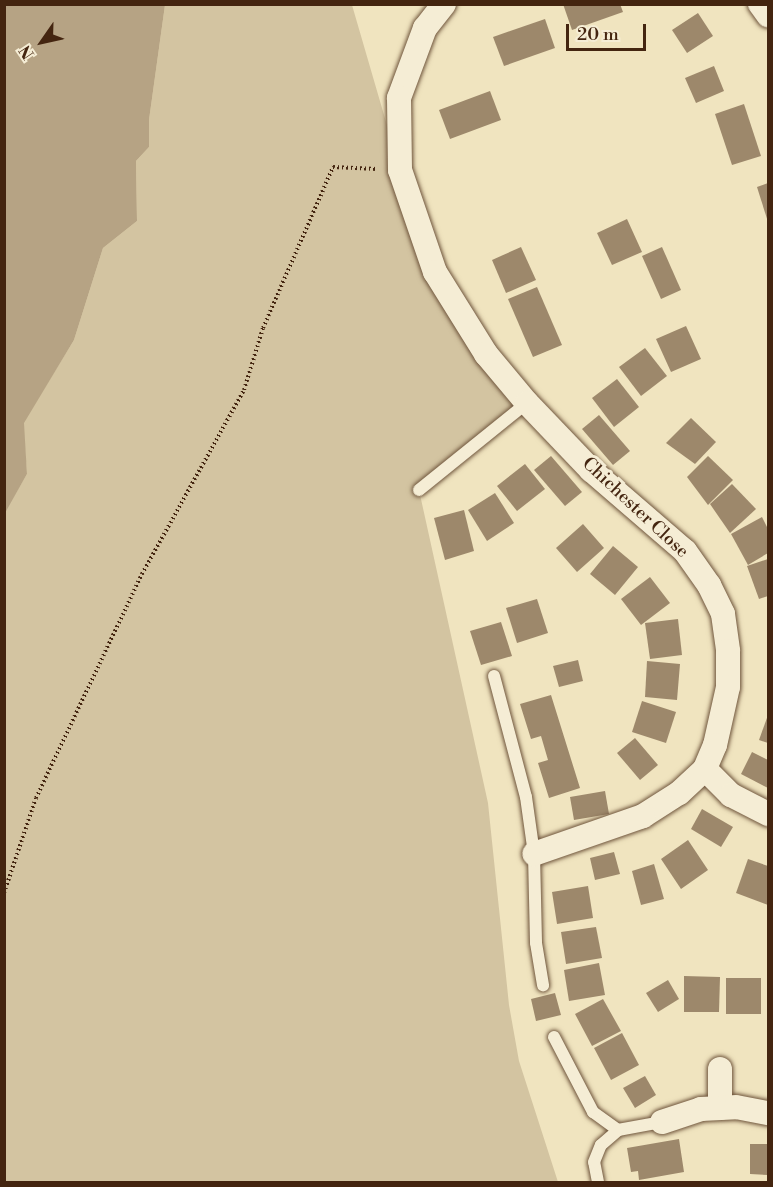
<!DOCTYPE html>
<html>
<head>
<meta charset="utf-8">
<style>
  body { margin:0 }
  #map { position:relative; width:773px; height:1187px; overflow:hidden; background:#f0e4bf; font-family:"Libre Bodoni",serif }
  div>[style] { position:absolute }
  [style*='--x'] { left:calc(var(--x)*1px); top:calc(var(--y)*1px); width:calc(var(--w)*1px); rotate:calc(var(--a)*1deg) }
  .green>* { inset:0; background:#d3c4a1 }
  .water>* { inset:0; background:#b6a384 }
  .building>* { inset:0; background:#9d886b }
  .path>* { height:4px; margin-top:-2px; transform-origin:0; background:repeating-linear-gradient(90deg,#442510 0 1.5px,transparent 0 4.5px) }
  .roads { filter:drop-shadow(0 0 2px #6f553c) drop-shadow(0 0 2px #6f553c) }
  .service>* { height:12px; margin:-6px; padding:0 6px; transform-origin:6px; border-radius:6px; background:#f5edd5 }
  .minor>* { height:24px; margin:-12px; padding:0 12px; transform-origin:12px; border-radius:12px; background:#f5edd5 }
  span { translate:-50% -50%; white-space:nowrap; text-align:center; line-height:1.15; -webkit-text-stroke:6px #f5edd5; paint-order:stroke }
  .street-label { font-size:18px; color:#442510 }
  .frame { position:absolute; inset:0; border:6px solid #442510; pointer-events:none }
  .north { position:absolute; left:12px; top:12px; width:60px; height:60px; -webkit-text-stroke:4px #f5edd5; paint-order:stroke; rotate:236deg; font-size:16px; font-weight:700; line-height:24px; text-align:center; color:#442510 }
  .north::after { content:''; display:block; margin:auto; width:21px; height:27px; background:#442510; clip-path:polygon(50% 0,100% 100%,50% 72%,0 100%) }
  .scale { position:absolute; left:566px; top:24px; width:80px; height:27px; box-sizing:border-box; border:3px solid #442510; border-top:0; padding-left:8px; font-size:18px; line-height:21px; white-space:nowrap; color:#442510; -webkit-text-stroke:4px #f5edd5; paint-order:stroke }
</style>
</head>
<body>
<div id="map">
  <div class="green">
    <div style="clip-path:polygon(165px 5px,352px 5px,400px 170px,435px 272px,527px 403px,419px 490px,488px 803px,509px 1005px,519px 1061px,558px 1182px,5px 1182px,4px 513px,27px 474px,23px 423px,74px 340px,103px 248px,137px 221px,136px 161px,149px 147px,149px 120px)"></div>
  </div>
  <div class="water">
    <div style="clip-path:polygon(5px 4px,165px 5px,149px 120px,149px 147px,136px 161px,137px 221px,103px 248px,74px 340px,24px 423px,27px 474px,5px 513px)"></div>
  </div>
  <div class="building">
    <div style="clip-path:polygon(563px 4px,620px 4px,623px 12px,572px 30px)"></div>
    <div style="clip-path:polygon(698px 13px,713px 36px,687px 53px,672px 30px)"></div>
    <div style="clip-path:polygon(545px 19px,555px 48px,504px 66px,493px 37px)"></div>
    <div style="clip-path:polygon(714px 66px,724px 91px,696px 103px,685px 78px)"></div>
    <div style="clip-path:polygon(490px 91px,501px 120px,450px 139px,439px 110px)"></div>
    <div style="clip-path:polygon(744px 104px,761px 156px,732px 165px,715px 114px)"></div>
    <div style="clip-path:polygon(768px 183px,768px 222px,757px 187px)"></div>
    <div style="clip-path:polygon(627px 219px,642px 252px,612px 265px,597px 233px)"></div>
    <div style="clip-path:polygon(521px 247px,536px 280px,506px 293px,492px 260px)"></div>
    <div style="clip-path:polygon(662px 247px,681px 290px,661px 299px,642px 256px)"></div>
    <div style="clip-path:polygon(537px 287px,562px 345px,533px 357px,508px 299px)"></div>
    <div style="clip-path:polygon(686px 326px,701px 359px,671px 372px,656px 339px)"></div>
    <div style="clip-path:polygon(645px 348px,667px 376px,641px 396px,619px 367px)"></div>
    <div style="clip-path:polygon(617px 379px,639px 407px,614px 427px,592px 398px)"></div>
    <div style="clip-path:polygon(599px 415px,630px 451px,613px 465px,582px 429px)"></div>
    <div style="clip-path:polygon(691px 418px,716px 442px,695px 464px,666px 443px)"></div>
    <div style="clip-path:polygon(551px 456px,582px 492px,565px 506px,534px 470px)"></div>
    <div style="clip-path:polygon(708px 456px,733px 480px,708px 505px,687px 477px)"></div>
    <div style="clip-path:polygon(525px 464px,545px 489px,517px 511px,497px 486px)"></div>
    <div style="clip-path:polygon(732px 484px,756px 509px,730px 533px,710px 504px)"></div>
    <div style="clip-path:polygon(495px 493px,514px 523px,487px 541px,468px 510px)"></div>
    <div style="clip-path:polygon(464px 510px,474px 551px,445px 560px,434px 518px)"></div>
    <div style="clip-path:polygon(762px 517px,768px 529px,768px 553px,748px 565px,731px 534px)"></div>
    <div style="clip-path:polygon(583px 524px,604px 548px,577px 572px,556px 548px)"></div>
    <div style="clip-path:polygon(613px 546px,638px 567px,615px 595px,590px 574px)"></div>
    <div style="clip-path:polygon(768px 559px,768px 596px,759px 599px,747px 566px)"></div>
    <div style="clip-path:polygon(650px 577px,670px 603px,641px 625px,621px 599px)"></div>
    <div style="clip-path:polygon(537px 599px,548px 633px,517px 643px,506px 608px)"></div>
    <div style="clip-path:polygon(678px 619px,682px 655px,650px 659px,645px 623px)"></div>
    <div style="clip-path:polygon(501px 622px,512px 656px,481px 665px,470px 631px)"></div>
    <div style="clip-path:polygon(578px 660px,583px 681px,559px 687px,553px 666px)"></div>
    <div style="clip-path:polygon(647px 661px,680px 664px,677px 700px,645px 697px)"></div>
    <div style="clip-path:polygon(551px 695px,580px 788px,549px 798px,538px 763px,548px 760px,541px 736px,531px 739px,520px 704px)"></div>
    <div style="clip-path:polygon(642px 701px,676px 712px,666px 743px,632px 732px)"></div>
    <div style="clip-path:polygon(768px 715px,768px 743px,759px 740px)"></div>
    <div style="clip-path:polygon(635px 738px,658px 765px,640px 780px,617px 753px)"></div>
    <div style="clip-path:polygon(752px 752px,768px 760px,768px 788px,741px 774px)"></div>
    <div style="clip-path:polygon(605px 791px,609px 814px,574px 820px,570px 797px)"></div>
    <div style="clip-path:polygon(702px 809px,733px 827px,721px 847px,691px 829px)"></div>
    <div style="clip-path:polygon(688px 840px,708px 870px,681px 889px,661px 859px)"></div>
    <div style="clip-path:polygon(614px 852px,620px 874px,595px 880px,590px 858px)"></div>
    <div style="clip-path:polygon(748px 859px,768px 866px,768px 905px,736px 893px)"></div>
    <div style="clip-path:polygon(654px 864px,664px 899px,641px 905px,632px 871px)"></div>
    <div style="clip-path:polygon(588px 886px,593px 918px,557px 924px,552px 892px)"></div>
    <div style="clip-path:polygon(596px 927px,602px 958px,566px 964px,561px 932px)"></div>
    <div style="clip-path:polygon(599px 963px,605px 995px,569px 1001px,564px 970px)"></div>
    <div style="clip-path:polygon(684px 976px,720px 977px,719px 1012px,684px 1012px)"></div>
    <div style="clip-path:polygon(726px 978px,761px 978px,761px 1014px,726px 1014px)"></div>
    <div style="clip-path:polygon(668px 980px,679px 999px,658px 1012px,646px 993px)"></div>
    <div style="clip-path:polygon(555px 993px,561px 1015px,536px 1021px,531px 999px)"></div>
    <div style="clip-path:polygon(603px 999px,621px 1031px,592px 1046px,575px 1014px)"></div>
    <div style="clip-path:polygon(622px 1033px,639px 1065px,611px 1080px,594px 1048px)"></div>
    <div style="clip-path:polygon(645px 1076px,656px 1095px,635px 1108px,623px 1088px)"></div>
    <div style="clip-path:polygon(679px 1139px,684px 1172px,639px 1180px,638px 1171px,631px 1172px,627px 1148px)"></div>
    <div style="clip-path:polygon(750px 1144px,768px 1144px,768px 1175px,750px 1174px)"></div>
  </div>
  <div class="path">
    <div style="--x:4;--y:893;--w:100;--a:-71.4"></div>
    <div style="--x:36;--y:798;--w:248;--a:-64.7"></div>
    <div style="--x:142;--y:574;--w:210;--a:-61"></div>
    <div style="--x:244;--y:390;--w:65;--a:-73"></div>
    <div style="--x:263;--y:328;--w:176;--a:-66.5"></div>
    <div style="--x:333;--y:167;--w:44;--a:2.6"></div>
  </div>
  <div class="roads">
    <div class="service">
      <div style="--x:419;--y:490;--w:139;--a:-38.9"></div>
      <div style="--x:494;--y:676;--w:125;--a:75.2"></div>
      <div style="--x:526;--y:797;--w:58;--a:82"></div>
      <div style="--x:534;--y:854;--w:89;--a:88.7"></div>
      <div style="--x:536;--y:943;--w:43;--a:80.5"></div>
      <div style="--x:554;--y:1037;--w:85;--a:62.5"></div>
      <div style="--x:593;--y:1112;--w:31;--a:36"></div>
      <div style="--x:618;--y:1130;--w:45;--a:-10.3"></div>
      <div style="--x:598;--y:1182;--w:20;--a:-101"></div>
      <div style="--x:594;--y:1162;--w:18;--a:-68"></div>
      <div style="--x:601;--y:1145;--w:23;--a:-41"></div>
    </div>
    <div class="minor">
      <div style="--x:444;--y:4;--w:31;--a:128"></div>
      <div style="--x:425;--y:28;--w:75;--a:110.4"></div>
      <div style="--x:399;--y:98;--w:72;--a:89.2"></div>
      <div style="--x:400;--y:170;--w:108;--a:71.1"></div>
      <div style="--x:435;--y:272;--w:97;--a:58.1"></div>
      <div style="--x:486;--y:354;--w:64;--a:50.1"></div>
      <div style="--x:527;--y:403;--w:93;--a:46.3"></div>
      <div style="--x:591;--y:470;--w:124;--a:40.8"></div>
      <div style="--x:685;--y:551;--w:42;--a:54.8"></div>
      <div style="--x:709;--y:585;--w:32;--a:64"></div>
      <div style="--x:723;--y:614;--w:37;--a:82"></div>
      <div style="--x:728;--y:651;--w:36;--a:90"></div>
      <div style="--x:728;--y:687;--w:59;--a:102.6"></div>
      <div style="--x:715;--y:745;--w:26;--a:113"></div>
      <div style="--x:705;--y:769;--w:35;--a:137"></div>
      <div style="--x:679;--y:793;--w:43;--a:147.4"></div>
      <div style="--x:643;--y:816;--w:115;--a:160.8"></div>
      <div style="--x:760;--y:4;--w:14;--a:54"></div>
      <div style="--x:705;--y:769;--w:37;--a:45"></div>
      <div style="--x:731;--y:795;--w:42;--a:27.2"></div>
      <div style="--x:720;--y:1069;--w:39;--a:90"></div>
      <div style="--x:662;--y:1122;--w:41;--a:-18.4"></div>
      <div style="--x:701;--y:1109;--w:35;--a:-3"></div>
      <div style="--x:736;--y:1107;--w:33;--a:11"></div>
    </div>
  </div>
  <div class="street-label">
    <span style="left:635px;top:508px;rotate:43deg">Chichester Close</span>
  </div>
  <div class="frame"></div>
  <div class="north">N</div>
  <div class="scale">20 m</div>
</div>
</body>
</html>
